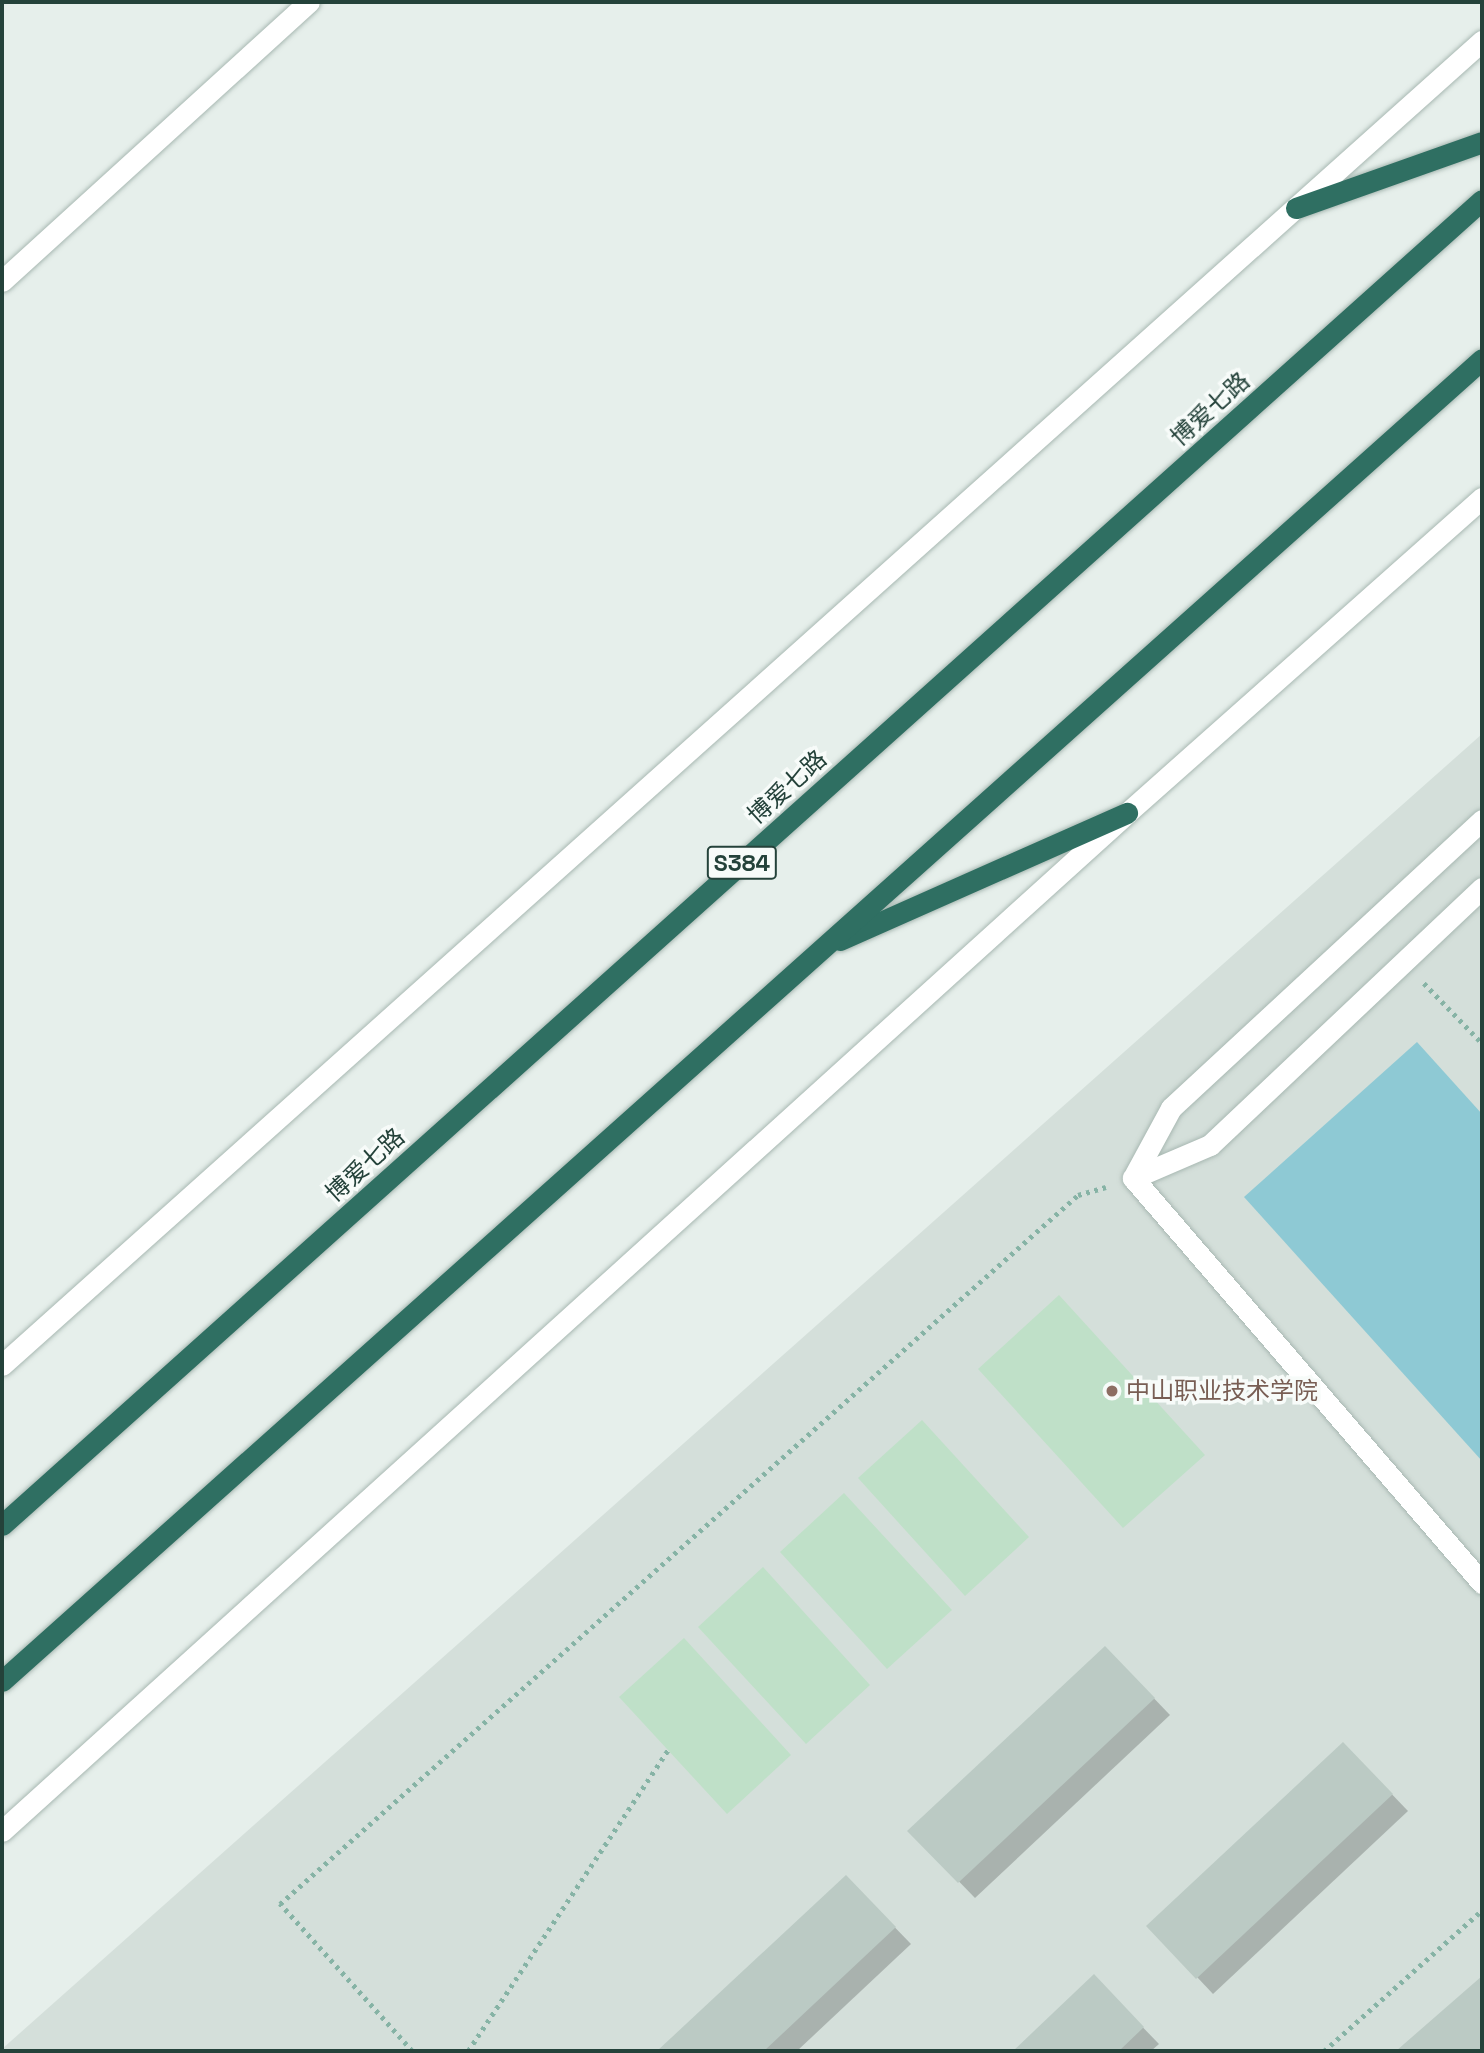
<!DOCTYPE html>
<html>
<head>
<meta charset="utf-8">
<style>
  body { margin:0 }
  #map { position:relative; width:1484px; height:2053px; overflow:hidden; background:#e6efeb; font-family:"Space Grotesk","Noto Sans SC",sans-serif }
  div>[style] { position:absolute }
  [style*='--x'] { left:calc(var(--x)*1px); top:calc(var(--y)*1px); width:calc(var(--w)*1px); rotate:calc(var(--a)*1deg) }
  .built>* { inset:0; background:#d4dfda }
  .green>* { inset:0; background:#bfe0c8 }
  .water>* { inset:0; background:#8ec9d4 }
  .shadow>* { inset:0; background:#0003 }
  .building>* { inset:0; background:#bbcac4 }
  .path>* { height:4.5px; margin-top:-2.25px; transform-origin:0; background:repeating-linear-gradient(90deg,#86b3a5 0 3.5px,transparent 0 8.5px) }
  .roads { filter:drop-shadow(0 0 2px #a8b8b2) drop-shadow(0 0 2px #a8b8b2) }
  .lane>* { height:21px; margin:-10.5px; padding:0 10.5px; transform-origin:10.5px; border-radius:10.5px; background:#fff }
  .street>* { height:21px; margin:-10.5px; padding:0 10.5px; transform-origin:10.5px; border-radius:10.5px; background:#fff }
  .secondary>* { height:21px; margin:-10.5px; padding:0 10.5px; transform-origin:10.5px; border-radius:10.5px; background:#fff }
  .highway>* { height:21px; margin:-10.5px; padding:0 10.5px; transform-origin:10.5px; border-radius:10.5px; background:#2f6f62 }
  .dots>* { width:19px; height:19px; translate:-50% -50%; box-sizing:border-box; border:4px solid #f7fbf9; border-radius:50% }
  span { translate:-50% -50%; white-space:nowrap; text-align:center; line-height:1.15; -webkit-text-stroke:7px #f7fbf9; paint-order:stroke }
  .shield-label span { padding:2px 5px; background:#f7fbf9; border:2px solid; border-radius:5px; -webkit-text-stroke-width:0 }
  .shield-label { font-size:23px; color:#24423a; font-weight:700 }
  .street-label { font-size:24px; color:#24423a }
  .education-label { font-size:24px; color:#785e54 }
  .left { translate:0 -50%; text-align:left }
  .frame { position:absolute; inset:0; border:4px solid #24423a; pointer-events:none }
</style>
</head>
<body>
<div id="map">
  <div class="built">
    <div style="clip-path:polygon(1482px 734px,1482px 2051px,2px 2051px,2px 2049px)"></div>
  </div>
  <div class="green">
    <div style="clip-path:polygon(1059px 1295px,1205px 1455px,1123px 1528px,978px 1369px)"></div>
    <div style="clip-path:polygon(922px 1420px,1029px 1537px,965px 1596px,858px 1478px)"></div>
    <div style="clip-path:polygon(844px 1493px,952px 1610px,887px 1669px,780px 1552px)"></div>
    <div style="clip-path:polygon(763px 1567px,870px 1685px,806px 1744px,698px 1627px)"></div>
    <div style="clip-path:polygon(684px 1638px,791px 1755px,727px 1814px,619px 1697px)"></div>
  </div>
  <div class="water">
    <div style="clip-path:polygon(1417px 1042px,1482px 1114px,1482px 1461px,1244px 1197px)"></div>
  </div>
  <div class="shadow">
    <div style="clip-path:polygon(1121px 1664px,1170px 1715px,975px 1898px,910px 1831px)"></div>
    <div style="clip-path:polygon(1359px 1760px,1408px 1811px,1213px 1994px,1149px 1926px)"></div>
    <div style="clip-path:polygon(846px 1877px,911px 1944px,797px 2051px,660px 2051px)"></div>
    <div style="clip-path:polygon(1094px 1977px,1159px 2044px,1151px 2051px,1015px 2051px)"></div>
    <div style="clip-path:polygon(1482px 1978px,1482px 2051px,1399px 2051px)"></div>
  </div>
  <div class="building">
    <div style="clip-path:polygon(1105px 1646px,1155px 1698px,958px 1883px,907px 1831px)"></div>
    <div style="clip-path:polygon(1343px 1742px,1393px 1794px,1196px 1979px,1146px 1926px)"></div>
    <div style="clip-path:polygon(846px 1875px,896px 1927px,764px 2051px,657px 2051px)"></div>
    <div style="clip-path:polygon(1094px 1974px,1144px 2027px,1119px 2051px,1013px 2051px)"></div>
    <div style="clip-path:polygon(1482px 1976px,1482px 2051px,1396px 2051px)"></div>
  </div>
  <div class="path">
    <div style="--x:1424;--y:983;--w:83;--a:46"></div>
    <div style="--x:412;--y:2051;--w:198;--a:-131.9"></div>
    <div style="--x:280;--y:1904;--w:1067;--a:-41.62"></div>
    <div style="--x:1078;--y:1195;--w:29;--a:-16"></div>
    <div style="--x:468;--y:2051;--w:361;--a:-56.4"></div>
    <div style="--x:1324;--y:2051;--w:212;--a:-41.7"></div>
  </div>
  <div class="roads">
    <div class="lane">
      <div style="--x:1133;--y:1178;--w:535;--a:49.25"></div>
      <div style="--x:1133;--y:1178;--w:80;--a:-61.5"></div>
      <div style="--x:1171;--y:1108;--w:424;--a:-42.8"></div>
      <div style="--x:1133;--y:1178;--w:84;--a:-23.2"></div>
      <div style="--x:1210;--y:1145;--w:374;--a:-43.4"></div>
    </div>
    <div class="street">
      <div style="--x:2;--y:281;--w:415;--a:-42.3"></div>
    </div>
    <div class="secondary">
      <div style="--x:2;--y:1365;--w:1986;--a:-41.82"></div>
      <div style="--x:2;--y:1831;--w:1517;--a:-42.14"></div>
      <div style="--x:1127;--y:813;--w:475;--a:-41.6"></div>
    </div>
    <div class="highway">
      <div style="--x:1296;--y:208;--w:197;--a:-19.5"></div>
      <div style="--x:840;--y:940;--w:314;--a:-23.9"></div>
      <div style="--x:2;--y:1525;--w:1986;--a:-41.84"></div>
      <div style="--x:2;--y:1681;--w:1984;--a:-41.77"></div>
    </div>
  </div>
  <div class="dots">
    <div style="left:1112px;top:1391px;background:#8d6e63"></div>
  </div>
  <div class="shield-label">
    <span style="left:742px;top:863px">S384</span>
  </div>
  <div class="street-label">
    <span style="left:1210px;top:409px;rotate:-42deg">博爱七路</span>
    <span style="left:787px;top:787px;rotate:-42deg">博爱七路</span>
    <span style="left:365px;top:1165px;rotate:-42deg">博爱七路</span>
  </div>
  <div class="education-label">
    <span class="left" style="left:1126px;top:1391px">中山职业技术学院</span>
  </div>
  <div class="frame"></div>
</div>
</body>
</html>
